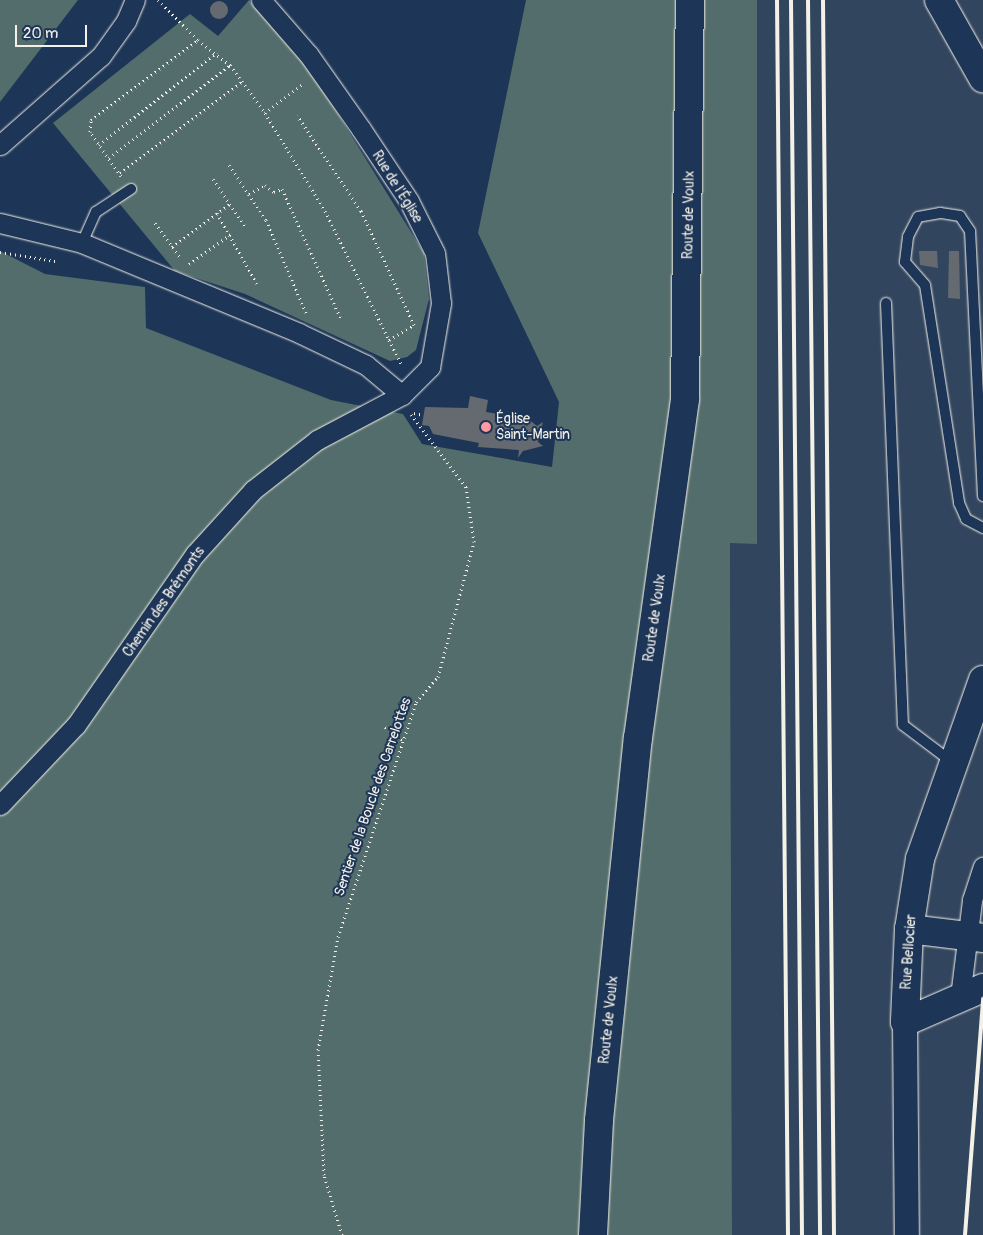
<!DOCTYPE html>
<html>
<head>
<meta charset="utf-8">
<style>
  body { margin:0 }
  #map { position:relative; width:983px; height:1235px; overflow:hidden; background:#1d3557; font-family:Pangolin,sans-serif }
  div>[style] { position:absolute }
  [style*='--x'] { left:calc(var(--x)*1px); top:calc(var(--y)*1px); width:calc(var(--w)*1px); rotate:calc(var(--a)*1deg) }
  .built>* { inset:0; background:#32455e }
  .green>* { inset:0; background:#526d6b }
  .building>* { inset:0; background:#646a6f }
  .round { border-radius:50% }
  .path>* { height:3px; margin-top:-1.5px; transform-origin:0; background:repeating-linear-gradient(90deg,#f4f1e8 0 1px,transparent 0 5px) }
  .roads { filter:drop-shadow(0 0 1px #f4f1e8) drop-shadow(0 0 1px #f4f1e8) }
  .service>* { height:10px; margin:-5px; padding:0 5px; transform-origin:5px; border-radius:5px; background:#1d3557 }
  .minor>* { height:19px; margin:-9.5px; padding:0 9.5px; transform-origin:9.5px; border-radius:9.5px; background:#1d3557 }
  .tertiary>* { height:24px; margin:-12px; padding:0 12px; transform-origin:12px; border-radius:12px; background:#1d3557 }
  .secondary>* { height:28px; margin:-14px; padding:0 14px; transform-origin:14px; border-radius:14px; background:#1d3557 }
  .rail>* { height:4px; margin:-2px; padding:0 2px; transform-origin:2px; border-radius:2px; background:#f4f1e8 }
  .dots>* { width:14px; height:14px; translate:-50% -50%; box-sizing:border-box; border:2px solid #1d3557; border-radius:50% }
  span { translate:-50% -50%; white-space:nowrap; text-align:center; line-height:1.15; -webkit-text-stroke:4px #1d3557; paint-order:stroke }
  .street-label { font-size:14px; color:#f4f1e8 }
  .poi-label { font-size:14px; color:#f4f1e8 }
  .left { translate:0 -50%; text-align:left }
  .scale { position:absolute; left:15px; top:25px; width:72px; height:22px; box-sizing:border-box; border:2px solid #f4f1e8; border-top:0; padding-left:6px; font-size:15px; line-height:18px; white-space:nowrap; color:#f4f1e8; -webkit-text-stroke:4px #1d3557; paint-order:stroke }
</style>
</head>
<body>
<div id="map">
  <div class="built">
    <div style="clip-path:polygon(757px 0,983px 0,983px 1235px,732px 1235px,730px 542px,757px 543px)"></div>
  </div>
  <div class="green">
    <div style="clip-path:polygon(0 0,78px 0,0 102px)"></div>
    <div style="clip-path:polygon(249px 0,315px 77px,424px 253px,429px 299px,416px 350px,407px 357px,390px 361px,245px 294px,175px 271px,53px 123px,190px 14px,218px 36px)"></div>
    <div style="clip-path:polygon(526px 0,757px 0,757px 544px,730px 543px,732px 1235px,0 1235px,0 251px,45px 274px,145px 287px,146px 328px,331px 400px,403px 414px,422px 444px,552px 467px,559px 402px,478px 233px)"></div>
  </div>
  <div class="building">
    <div class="round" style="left:210px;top:1px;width:18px;height:18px"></div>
    <div style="clip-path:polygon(919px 251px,937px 251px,938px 268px,920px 265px)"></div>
    <div style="clip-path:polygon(949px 251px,959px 251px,960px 299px,948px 298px)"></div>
    <div style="clip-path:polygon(470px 396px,488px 400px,486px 412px,525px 418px,528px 413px,527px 418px,537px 426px,543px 422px,538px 442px,543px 446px,523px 451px,518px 458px,519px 450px,478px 447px,479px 443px,433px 434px,429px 426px,422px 425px,425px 407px,468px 408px)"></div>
  </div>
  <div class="path">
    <div style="--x:158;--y:0;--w:57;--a:45"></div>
    <div style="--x:265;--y:113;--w:49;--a:-37.6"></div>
    <div style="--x:99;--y:145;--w:150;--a:-38.2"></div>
    <div style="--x:109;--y:158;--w:153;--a:-37.5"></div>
    <div style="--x:229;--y:165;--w:66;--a:56.1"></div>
    <div style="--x:266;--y:220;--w:101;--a:66.7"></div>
    <div style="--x:120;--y:173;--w:154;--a:-36.8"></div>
    <div style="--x:121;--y:176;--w:54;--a:-125.2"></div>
    <div style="--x:90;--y:132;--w:12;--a:-85"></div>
    <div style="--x:91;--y:120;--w:134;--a:-36.8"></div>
    <div style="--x:198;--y:40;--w:41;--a:38"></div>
    <div style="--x:230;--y:65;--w:59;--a:53.9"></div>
    <div style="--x:265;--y:113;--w:115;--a:58.5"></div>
    <div style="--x:325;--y:211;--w:144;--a:63.6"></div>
    <div style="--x:389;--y:340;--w:29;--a:-31"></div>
    <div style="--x:414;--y:325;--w:126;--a:-114.9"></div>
    <div style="--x:361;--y:211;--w:115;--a:-123.7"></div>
    <div style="--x:213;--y:179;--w:59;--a:56"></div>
    <div style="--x:249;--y:194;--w:18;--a:-29"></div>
    <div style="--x:265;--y:185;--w:11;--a:38"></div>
    <div style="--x:274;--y:192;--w:9;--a:-21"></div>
    <div style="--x:282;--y:189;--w:143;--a:65.6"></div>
    <div style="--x:217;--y:213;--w:81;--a:60.6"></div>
    <div style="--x:155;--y:223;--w:44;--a:54.2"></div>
    <div style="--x:172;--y:247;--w:72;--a:-36.6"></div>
    <div style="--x:0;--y:252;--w:56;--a:9.3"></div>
    <div style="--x:189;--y:264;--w:52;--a:-35.5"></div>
    <div style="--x:389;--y:340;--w:27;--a:63"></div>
    <div style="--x:414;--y:413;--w:10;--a:11"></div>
    <div style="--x:385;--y:727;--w:24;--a:36"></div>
    <div style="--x:342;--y:1235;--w:63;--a:-106.7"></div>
    <div style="--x:324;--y:1175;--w:125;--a:-92.7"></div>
    <div style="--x:318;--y:1050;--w:115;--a:-80"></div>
    <div style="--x:338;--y:937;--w:248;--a:-71.6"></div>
    <div style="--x:416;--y:702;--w:33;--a:-49"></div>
    <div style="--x:438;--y:677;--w:140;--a:-75.1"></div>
    <div style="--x:474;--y:542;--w:56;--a:-98.3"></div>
    <div style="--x:466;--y:487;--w:91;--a:-127"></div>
  </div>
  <div class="roads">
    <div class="service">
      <div style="--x:82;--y:243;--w:34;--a:-66"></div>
      <div style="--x:96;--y:212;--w:42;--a:-33.3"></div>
      <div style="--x:886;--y:303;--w:422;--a:87.7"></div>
      <div style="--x:903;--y:725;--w:61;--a:37.1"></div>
      <div style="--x:983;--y:496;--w:265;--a:-92.8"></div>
      <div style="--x:970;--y:231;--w:18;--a:-124"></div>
      <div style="--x:960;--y:216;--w:20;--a:-171"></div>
      <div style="--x:940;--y:213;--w:22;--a:170"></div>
      <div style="--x:918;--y:217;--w:22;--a:117"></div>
      <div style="--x:908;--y:237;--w:25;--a:97"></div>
      <div style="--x:905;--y:262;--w:30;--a:49"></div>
      <div style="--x:925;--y:285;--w:221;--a:81.1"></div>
      <div style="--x:959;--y:503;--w:17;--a:66"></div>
      <div style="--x:966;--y:519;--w:19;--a:28"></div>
    </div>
    <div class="minor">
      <div style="--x:0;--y:145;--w:135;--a:-41.4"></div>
      <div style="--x:101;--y:56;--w:43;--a:-54.5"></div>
      <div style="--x:126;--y:21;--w:23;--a:-67"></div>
      <div style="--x:0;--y:223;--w:84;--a:13.7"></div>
      <div style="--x:82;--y:243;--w:235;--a:22.5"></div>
      <div style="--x:299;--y:333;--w:74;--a:25.5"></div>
      <div style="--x:366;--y:365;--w:47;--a:39.8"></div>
      <div style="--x:0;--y:805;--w:110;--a:-46.5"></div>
      <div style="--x:76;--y:725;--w:208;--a:-55.2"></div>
      <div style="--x:195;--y:554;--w:86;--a:-47.8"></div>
      <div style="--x:253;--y:490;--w:81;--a:-38"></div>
      <div style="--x:317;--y:440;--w:96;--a:-27.9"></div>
      <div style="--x:402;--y:395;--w:40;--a:-45"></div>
      <div style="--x:430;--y:367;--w:65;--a:-80.2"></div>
      <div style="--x:441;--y:303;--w:50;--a:-96.8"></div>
      <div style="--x:435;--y:253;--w:58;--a:-116.6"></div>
      <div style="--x:409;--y:201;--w:87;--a:-123.7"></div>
      <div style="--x:361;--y:129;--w:92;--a:-125.2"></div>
      <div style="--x:308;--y:54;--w:72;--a:-131"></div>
      <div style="--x:960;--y:997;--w:98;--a:-82.9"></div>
      <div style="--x:972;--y:900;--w:35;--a:-72"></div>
    </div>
    <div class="tertiary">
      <div style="--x:905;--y:1022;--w:213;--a:89.5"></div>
    </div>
    <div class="secondary">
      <div style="--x:939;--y:0;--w:90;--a:60.6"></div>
      <div style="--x:983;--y:680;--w:190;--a:109.4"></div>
      <div style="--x:920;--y:859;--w:71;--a:98.9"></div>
      <div style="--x:909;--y:929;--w:93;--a:92.5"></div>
      <div style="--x:905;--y:1022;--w:85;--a:-23.6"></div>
      <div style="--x:909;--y:929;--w:75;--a:6.9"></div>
      <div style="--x:593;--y:1235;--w:115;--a:-87"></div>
      <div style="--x:599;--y:1120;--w:384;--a:-84.2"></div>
      <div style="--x:638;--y:738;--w:342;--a:-82.1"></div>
      <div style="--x:685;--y:399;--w:399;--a:-89.3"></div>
    </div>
  </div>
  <div class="rail">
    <div style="--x:777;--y:0;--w:1235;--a:89.49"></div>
    <div style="--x:791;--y:0;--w:1235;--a:89.49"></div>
    <div style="--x:808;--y:0;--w:1235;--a:89.44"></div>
    <div style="--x:823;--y:0;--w:1235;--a:89.49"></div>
    <div style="--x:965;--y:1235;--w:237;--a:-85.6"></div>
  </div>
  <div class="dots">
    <div style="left:486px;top:427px;background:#ff9aa2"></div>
  </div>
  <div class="street-label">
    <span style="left:397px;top:187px;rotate:58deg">Rue de l'Église</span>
    <span style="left:689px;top:215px;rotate:-89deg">Route de Voulx</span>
    <span style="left:164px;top:602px;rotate:-55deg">Chemin des Brémonts</span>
    <span style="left:655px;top:618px;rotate:-82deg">Route de Voulx</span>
    <span style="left:373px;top:797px;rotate:-71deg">Sentier de la Boucle des Carrelottes</span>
    <span style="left:909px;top:952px;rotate:-86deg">Rue Bellocier</span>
    <span style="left:609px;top:1020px;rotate:-84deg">Route de Voulx</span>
  </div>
  <div class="poi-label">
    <span class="left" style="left:496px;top:427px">Église<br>Saint-Martin</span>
  </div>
  <div class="scale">20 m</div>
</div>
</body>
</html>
